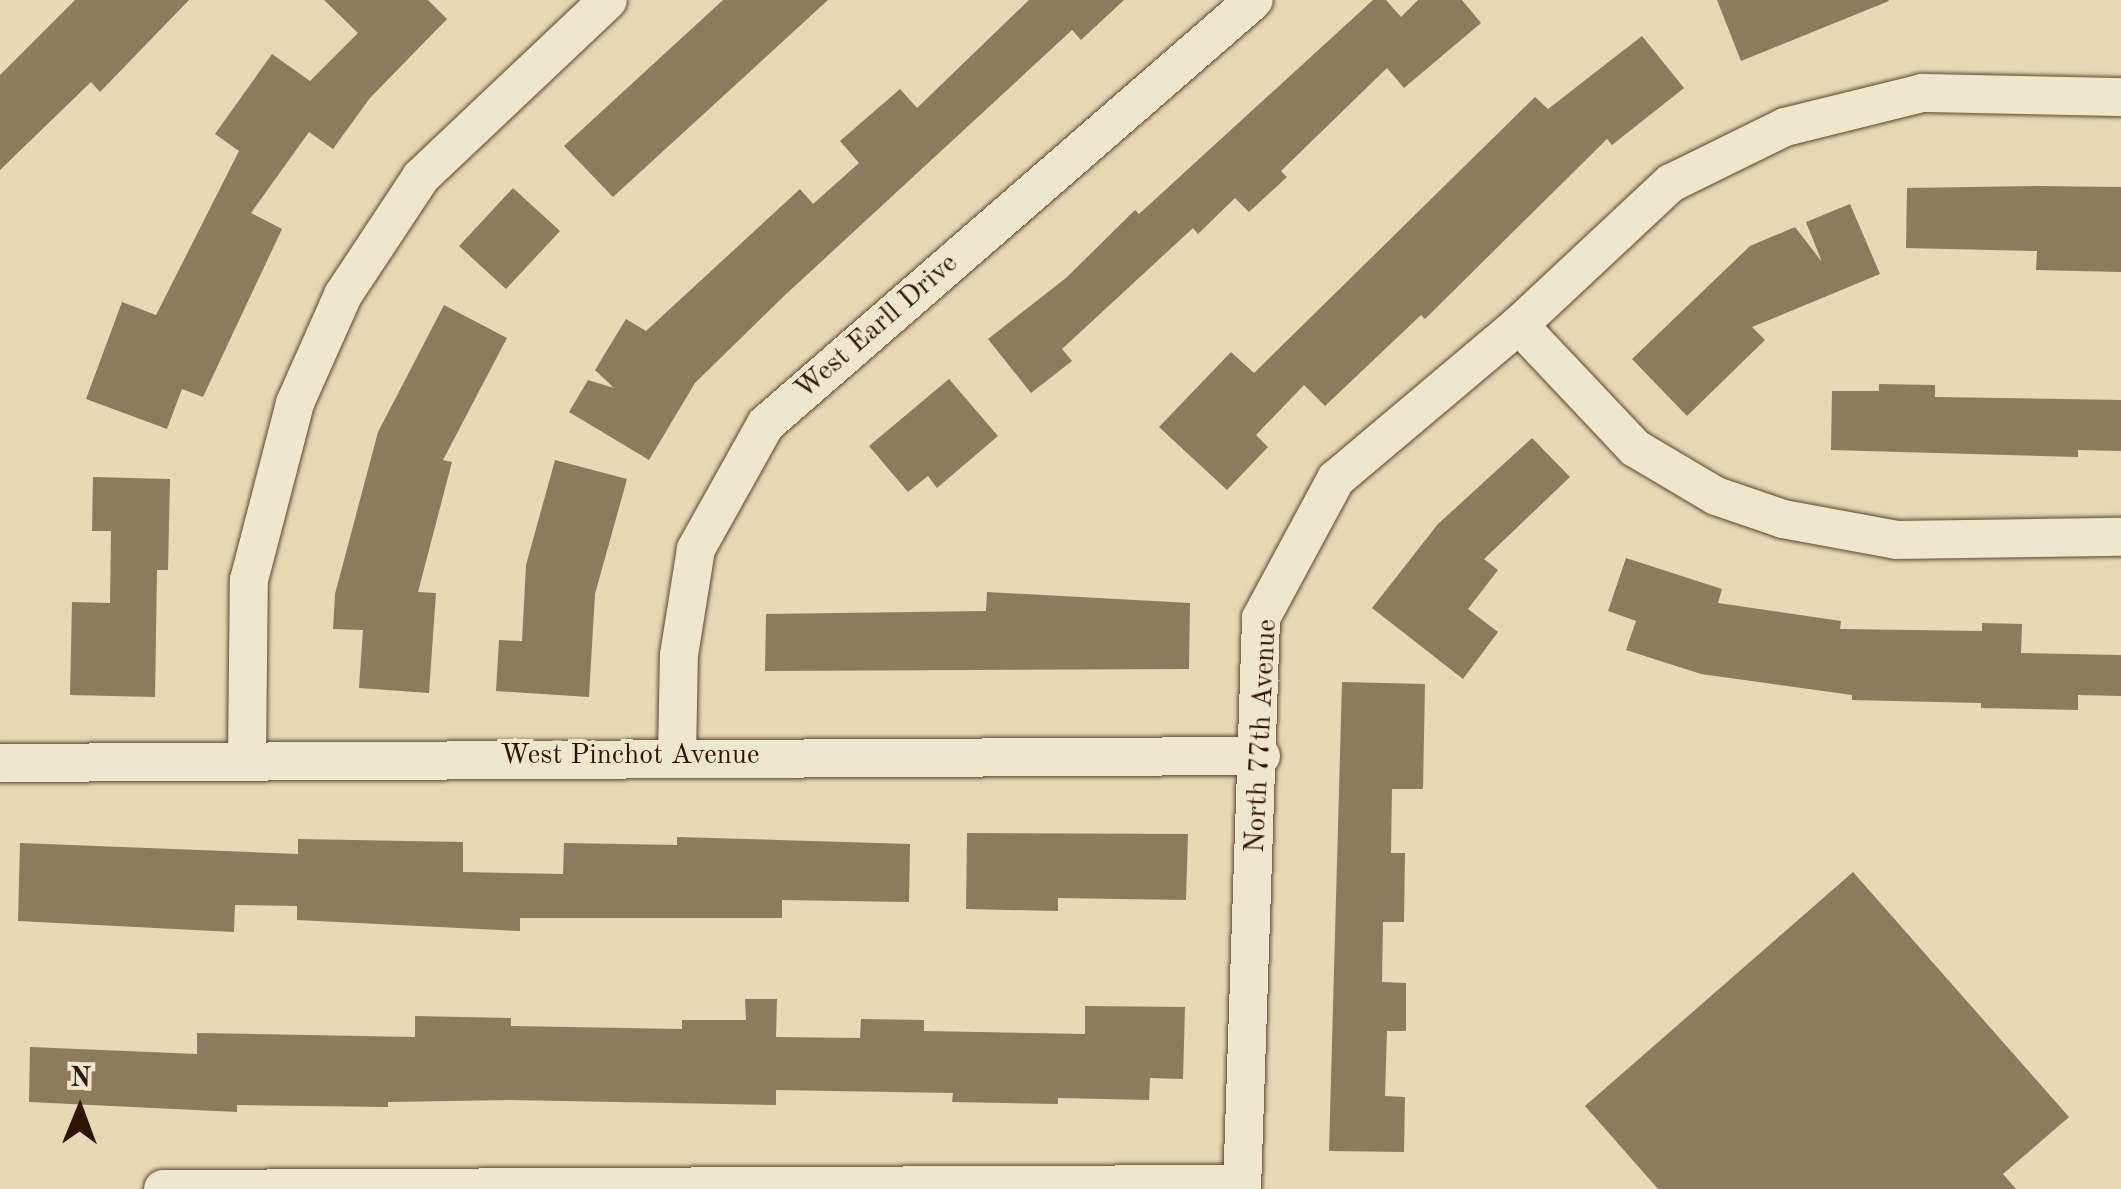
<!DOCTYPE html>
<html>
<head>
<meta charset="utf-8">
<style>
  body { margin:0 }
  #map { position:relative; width:2121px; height:1189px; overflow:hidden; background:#e6d9b4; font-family:"Old Standard TT",serif }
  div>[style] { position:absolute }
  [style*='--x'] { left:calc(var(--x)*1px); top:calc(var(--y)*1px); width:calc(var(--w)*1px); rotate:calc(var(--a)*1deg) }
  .building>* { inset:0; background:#8e7a5e }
  .roads { filter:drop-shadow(0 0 2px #5c452e) drop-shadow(0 0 2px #5c452e) }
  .minor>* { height:38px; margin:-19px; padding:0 19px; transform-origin:19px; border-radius:19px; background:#efe6ce }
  span { translate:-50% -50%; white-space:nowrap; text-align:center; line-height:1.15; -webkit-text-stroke:8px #efe6ce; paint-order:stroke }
  .street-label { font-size:28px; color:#2e1401 }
  .north { position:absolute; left:30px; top:1059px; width:100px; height:100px; -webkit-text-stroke:8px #efe6ce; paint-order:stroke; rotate:1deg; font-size:28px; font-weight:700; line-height:40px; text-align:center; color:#2e1401 }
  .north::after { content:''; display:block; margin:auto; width:35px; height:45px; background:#2e1401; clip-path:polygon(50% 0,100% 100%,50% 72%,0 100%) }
</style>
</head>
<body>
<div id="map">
  <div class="building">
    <div style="clip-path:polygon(75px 0,189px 0,100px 92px,91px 82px,0 170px,0 75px)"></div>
    <div style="clip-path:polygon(324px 0,428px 0,447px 19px,370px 98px,333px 149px,309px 132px,251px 213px,282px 229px,203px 397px,182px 389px,167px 429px,86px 399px,122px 302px,156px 315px,239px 151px,215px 134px,272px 54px,310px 81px,358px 33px)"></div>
    <div style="clip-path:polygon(723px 0,828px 0,613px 197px,564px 146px)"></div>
    <div style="clip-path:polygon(1029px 0,1124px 0,1081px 40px,1072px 30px,783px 297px,695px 383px,649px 460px,569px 412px,588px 380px,614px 388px,595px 370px,626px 319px,646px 331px,800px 189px,813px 204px,859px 163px,840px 141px,900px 89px,917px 108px)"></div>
    <div style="clip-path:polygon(1373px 0,1386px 0,1401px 17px,1418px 0,1462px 0,1481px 23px,1404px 88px,1387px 68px,1281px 171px,1287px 177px,1249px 212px,1235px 198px,1198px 234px,1193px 228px,1062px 349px,1072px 361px,1031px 393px,988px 339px,1066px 278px,1135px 210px,1139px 214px)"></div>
    <div style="clip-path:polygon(1717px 0,1888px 0,1889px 1px,1741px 61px)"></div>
    <div style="clip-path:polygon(1642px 36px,1684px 88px,1612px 145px,1607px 139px,1425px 319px,1421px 315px,1325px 406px,1304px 385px,1256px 435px,1268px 447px,1227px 490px,1159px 427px,1231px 352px,1254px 373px,1535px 97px,1548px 109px)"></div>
    <div style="clip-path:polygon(2038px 186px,2121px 187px,2121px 272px,2036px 270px,2037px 251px,1906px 248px,1907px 188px)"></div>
    <div style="clip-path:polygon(513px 188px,560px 231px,506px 289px,459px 246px)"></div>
    <div style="clip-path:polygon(1850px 204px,1880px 274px,1752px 327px,1765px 340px,1687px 416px,1632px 359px,1750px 246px,1795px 227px,1822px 262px,1806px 222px)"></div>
    <div style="clip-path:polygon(444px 305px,507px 338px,443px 460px,452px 462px,418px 592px,436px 593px,429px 693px,359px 688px,363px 630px,333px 629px,335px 594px,378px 432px)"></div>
    <div style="clip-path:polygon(949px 379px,998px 436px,937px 488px,928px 476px,908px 492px,869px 446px)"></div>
    <div style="clip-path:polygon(1879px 384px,1935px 385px,1935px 397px,2121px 400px,2121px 451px,2078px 450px,2078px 457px,1831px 450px,1832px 391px,1879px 391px)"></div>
    <div style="clip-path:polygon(1532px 438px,1570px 477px,1484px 559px,1498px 570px,1468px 609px,1498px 632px,1463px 679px,1372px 608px,1438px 524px)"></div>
    <div style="clip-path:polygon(555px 460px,627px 479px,595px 594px,589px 697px,496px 691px,499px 640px,522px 641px,526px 565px)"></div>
    <div style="clip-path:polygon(93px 477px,170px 479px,168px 570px,157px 570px,155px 697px,70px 695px,72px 602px,110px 603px,111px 531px,92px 531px)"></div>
    <div style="clip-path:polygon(1626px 558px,1722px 589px,1718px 603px,1841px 621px,1840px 629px,1982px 631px,1982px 623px,2022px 624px,2021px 653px,2121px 655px,2121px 696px,2078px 695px,2078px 710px,1981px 708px,1981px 703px,1852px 700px,1852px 695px,1701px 674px,1626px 650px,1636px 621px,1608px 611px)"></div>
    <div style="clip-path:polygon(987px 592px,1190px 603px,1189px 669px,765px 671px,766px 614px,986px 611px)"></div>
    <div style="clip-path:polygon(1342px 682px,1425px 684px,1423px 789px,1392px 789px,1391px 853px,1405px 853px,1404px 922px,1383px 922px,1382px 982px,1406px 983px,1406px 1031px,1387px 1031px,1385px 1096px,1405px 1097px,1404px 1152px,1329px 1151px)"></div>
    <div style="clip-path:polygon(967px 833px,1188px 834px,1186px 900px,1058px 898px,1058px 911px,966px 909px)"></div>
    <div style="clip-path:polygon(677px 837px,910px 844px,909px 902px,782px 900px,782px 918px,520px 918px,520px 931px,297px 920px,297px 906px,235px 905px,234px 932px,18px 921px,20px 843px,298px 854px,298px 839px,463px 842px,463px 872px,563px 874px,564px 843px,677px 845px)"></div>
    <div style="clip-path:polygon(1853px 872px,2069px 1117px,2003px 1174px,2016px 1189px,1658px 1189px,1585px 1106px)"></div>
    <div style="clip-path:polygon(745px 999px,777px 999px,776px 1037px,860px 1038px,861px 1019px,924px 1020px,924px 1031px,1085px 1034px,1085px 1006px,1185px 1007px,1183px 1079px,1150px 1078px,1149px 1100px,1058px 1098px,1058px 1104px,952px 1102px,953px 1093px,776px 1090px,776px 1105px,510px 1100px,388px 1102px,388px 1107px,237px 1105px,237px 1112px,29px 1102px,30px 1047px,197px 1054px,197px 1033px,415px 1037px,415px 1016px,511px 1018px,511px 1026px,682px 1029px,682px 1020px,746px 1020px)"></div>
  </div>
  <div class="roads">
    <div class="minor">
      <div style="--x:1519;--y:325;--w:169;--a:46.7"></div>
      <div style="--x:1635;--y:448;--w:94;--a:30.7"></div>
      <div style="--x:1716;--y:496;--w:71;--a:18.9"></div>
      <div style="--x:1783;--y:519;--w:116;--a:10.4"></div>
      <div style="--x:1897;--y:540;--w:224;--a:-0.8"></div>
      <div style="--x:677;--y:756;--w:101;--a:-88.9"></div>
      <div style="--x:679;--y:655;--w:107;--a:-80.9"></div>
      <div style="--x:696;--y:549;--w:143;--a:-60.8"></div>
      <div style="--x:766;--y:424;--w:646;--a:-40.99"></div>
      <div style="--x:247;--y:757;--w:177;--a:-89.4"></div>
      <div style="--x:249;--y:580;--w:183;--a:-75.4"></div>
      <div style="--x:295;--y:403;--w:118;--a:-66"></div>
      <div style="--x:343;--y:295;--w:141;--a:-56.5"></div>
      <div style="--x:421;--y:177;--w:257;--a:-43.4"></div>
      <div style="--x:0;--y:763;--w:1261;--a:-0.32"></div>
      <div style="--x:163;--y:1189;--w:1079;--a:-0.27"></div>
      <div style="--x:1242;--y:1189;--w:571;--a:-88.09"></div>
      <div style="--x:1261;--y:618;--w:158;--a:-61.7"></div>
      <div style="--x:1336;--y:479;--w:239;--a:-40.1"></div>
      <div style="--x:1519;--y:325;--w:208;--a:-43.1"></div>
      <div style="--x:1671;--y:183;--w:127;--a:-26.2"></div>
      <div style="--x:1785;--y:127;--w:141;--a:-13.9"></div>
      <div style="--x:1922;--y:93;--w:199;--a:1.2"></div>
    </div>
  </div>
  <div class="street-label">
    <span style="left:877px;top:327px;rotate:-41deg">West Earll Drive</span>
    <span style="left:1262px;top:736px;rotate:-87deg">North 77th Avenue</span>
    <span style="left:630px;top:756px">West Pinchot Avenue</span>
  </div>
  <div class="north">N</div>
</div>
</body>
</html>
